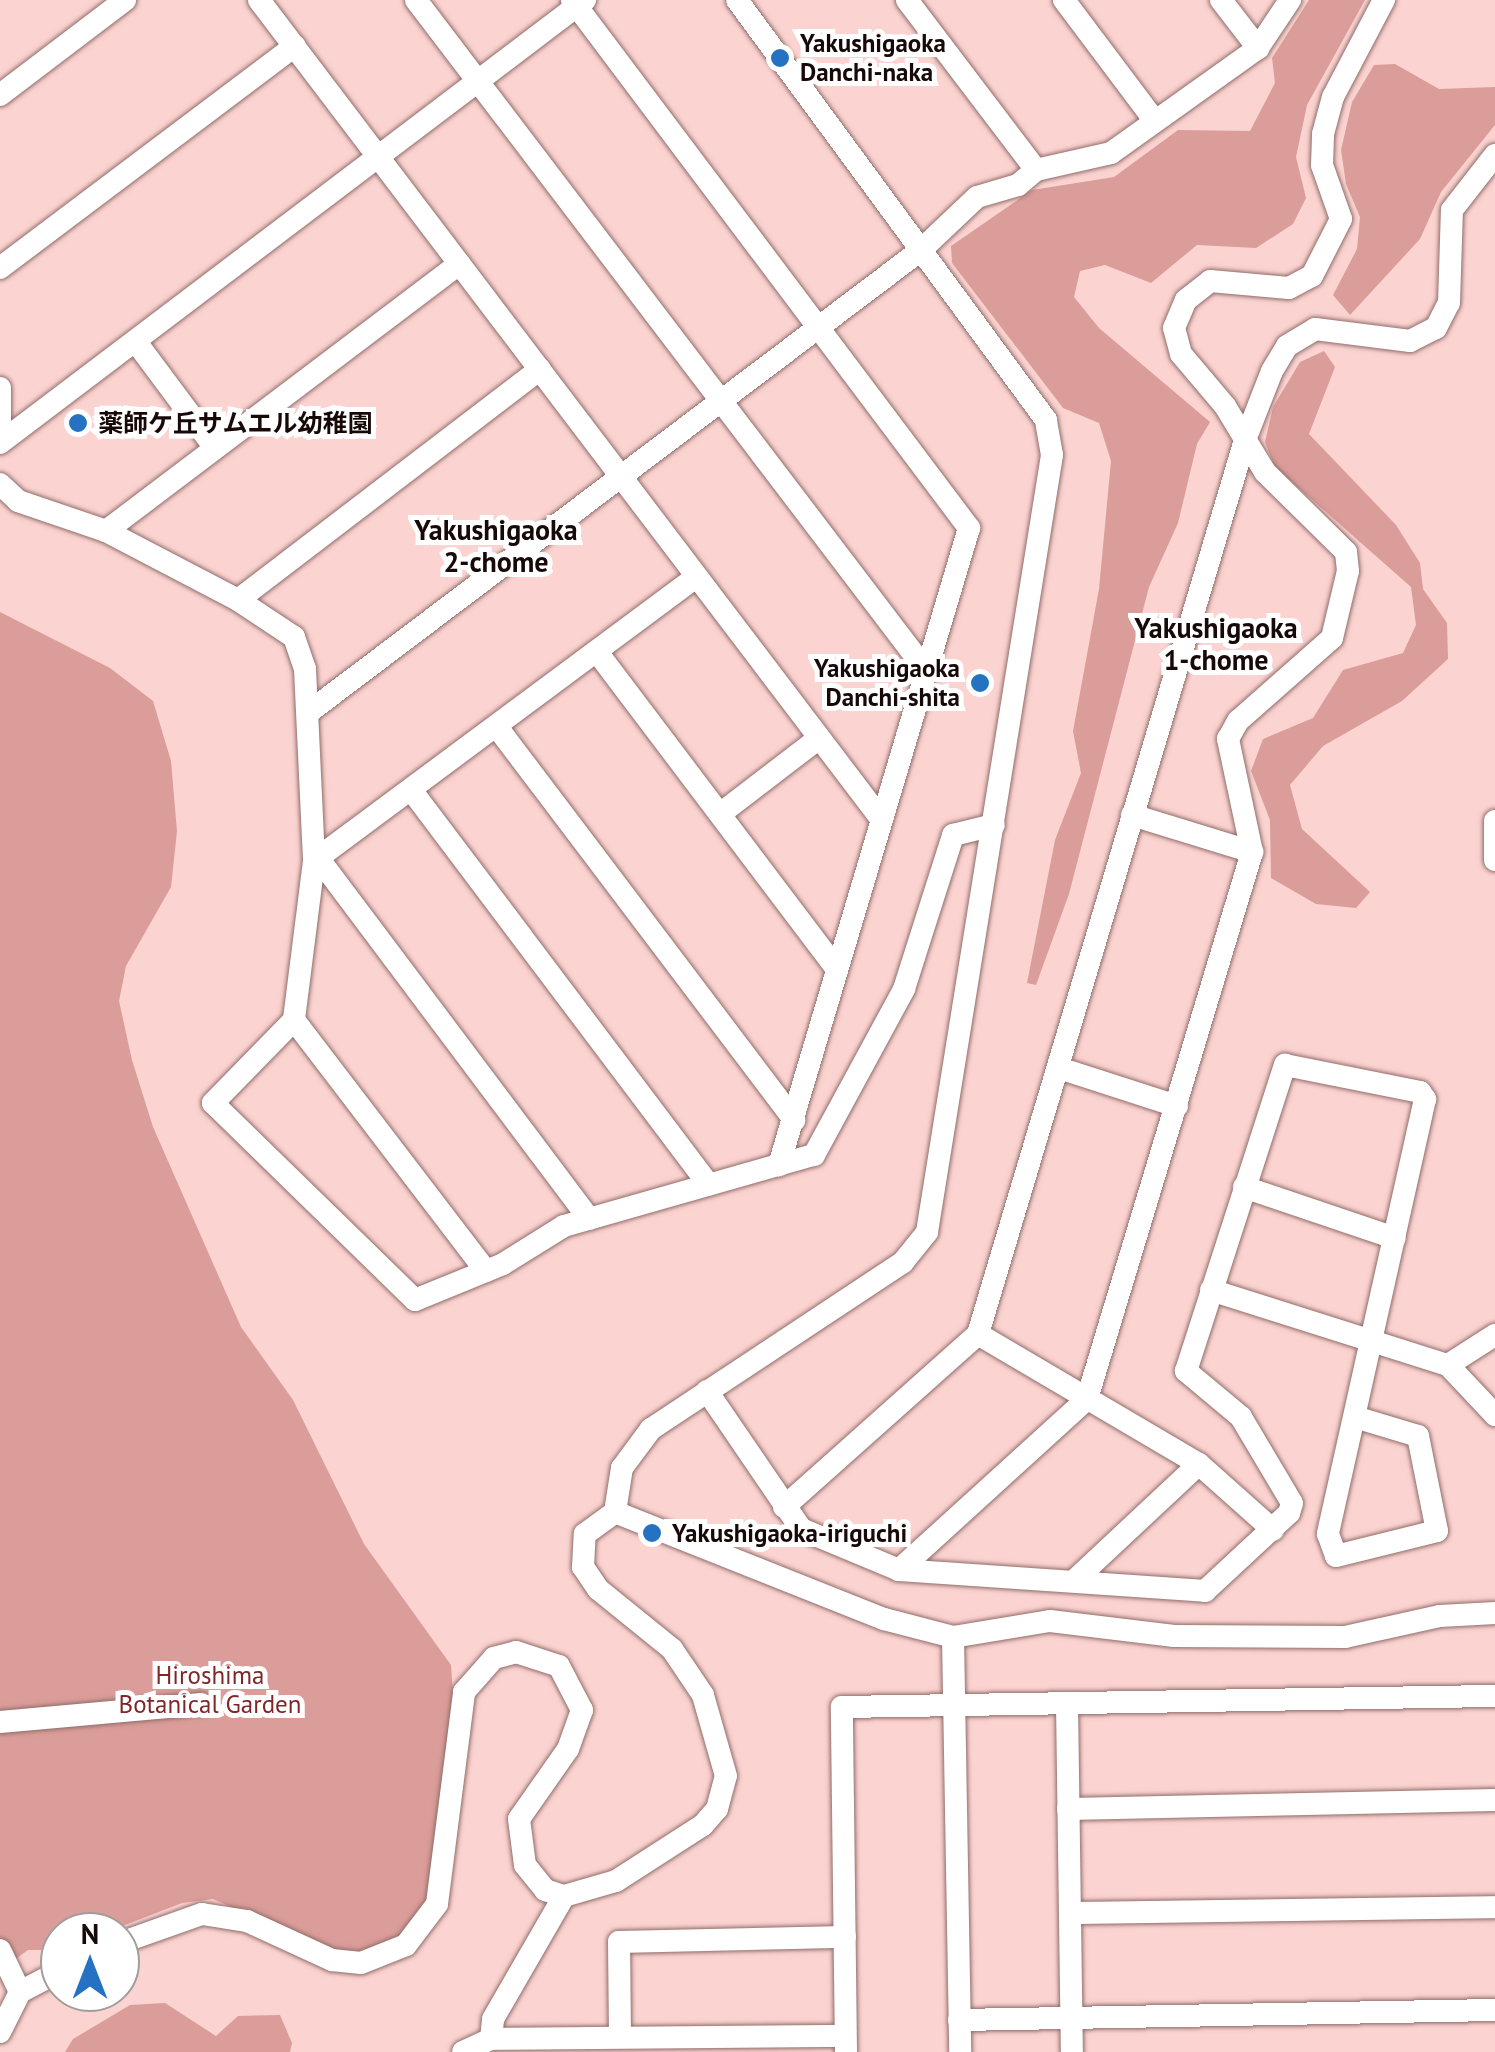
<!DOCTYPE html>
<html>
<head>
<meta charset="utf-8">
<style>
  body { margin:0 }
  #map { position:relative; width:1495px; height:2052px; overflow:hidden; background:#fbd3d0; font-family:"PT Sans","Noto Sans JP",sans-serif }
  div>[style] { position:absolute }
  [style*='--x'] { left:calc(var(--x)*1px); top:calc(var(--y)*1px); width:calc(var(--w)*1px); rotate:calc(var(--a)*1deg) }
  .green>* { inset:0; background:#db9d99 }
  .roads { filter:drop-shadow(0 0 2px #906d6a) drop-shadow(0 0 2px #906d6a) }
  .minor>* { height:22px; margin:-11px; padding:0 11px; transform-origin:11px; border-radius:11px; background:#fff }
  .dots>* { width:28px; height:28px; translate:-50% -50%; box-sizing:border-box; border:5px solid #fff; border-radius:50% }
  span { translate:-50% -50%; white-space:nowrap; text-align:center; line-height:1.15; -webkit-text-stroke:10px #fff; paint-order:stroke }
  .poi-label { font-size:25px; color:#160908; font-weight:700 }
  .left { translate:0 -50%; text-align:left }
  .right { translate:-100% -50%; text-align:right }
  .park-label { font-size:25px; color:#7f2628 }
  .neighbourhood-label { font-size:28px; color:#160908; font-weight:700 }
  .north { position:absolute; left:40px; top:1912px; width:100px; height:100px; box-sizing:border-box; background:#fff; border:2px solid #a29d9c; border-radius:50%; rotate:0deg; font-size:28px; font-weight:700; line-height:40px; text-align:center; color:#160908 }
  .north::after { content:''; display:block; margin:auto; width:35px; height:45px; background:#2472c1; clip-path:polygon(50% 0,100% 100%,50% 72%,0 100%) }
</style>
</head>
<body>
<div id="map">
  <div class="green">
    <div style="clip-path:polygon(1309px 0,1365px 0,1307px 105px,1296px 157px,1306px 198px,1293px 224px,1256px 248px,1197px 245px,1151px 283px,1105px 265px,1080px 271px,1074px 297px,1099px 328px,1210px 422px,1197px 444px,1178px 523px,1149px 587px,1069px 894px,1036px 985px,1027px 983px,1055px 840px,1081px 773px,1073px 731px,1099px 589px,1111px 461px,1099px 423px,1063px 408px,952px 263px,951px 246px,1032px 190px,1114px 177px,1178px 130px,1250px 131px,1275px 83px,1272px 58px)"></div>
    <div style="clip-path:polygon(1395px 64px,1439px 89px,1495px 87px,1495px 125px,1441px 192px,1420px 239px,1350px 315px,1333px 295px,1357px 249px,1360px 217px,1346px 184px,1341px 150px,1352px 102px,1374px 65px)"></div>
    <div style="clip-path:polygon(1324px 351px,1335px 367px,1309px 434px,1396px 525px,1420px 563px,1423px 589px,1447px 623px,1448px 659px,1402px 701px,1323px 746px,1290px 785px,1302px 829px,1370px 892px,1356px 908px,1316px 904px,1271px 878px,1270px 820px,1251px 771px,1263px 739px,1313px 718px,1343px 670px,1403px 653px,1416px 625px,1411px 587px,1275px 467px,1265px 442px,1273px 407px,1300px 362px)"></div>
    <div style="clip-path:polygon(0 612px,110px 668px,153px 701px,171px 761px,177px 831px,171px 887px,126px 966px,119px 1001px,132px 1060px,153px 1127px,241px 1327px,293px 1400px,364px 1544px,451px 1665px,454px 1709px,427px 1904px,404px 1936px,362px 1955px,326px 1949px,213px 1899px,182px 1903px,107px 1932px,60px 1932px,60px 1950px,28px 1950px,0 1970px)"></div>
    <div style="clip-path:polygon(165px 2003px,216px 2036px,238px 2016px,280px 2015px,292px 2043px,290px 2052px,65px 2052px,73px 2039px,130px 2005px)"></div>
  </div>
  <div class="roads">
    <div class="minor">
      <div style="--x:259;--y:0;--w:1028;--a:52.78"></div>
      <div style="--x:416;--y:0;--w:841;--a:52.73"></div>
      <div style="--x:572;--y:0;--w:661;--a:53.06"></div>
      <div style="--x:969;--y:528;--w:665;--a:106.61"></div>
      <div style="--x:907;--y:0;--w:213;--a:52.8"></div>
      <div style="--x:1064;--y:0;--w:150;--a:53.1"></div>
      <div style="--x:1221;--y:0;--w:61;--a:52.4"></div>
      <div style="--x:0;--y:95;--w:157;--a:-37.2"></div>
      <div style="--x:0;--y:268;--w:369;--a:-37"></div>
      <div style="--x:136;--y:342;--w:132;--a:53.3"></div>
      <div style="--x:0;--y:388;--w:47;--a:90"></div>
      <div style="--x:0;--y:443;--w:734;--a:-37.14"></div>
      <div style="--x:0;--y:484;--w:25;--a:43"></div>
      <div style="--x:18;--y:501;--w:93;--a:18.8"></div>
      <div style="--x:106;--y:531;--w:149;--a:27.6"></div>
      <div style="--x:238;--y:600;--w:67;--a:33.5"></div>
      <div style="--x:294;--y:637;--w:34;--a:71"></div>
      <div style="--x:305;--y:669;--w:192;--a:87.3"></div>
      <div style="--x:106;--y:531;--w:443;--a:-37.1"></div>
      <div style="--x:696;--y:577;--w:476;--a:143.4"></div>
      <div style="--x:314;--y:861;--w:160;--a:97.2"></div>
      <div style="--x:294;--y:1020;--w:116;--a:134.3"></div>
      <div style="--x:213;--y:1103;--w:282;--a:44.3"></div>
      <div style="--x:415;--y:1300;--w:95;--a:-22.2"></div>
      <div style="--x:503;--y:1264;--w:72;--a:-31.9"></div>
      <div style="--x:564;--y:1226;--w:260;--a:-15.9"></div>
      <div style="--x:814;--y:1155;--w:189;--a:-61.5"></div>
      <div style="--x:904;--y:989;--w:162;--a:-72.3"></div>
      <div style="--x:953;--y:835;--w:42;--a:-13.7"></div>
      <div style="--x:238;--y:600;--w:380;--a:-37.4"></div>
      <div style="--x:597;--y:652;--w:395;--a:52.9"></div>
      <div style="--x:309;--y:712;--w:767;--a:-37.05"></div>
      <div style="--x:921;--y:250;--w:77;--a:-43.4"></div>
      <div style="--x:977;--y:197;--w:43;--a:-16.3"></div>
      <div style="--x:1018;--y:185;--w:23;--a:-40"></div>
      <div style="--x:1036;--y:170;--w:77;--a:-12.8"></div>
      <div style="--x:1111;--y:153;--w:181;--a:-35.5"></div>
      <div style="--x:1258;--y:48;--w:58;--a:-56.3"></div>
      <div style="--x:497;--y:727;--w:493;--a:52.9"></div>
      <div style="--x:412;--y:791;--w:493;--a:53"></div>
      <div style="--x:720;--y:814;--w:125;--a:-37.5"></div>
      <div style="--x:1132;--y:815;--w:126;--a:17.1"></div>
      <div style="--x:1495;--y:821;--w:39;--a:90"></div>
      <div style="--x:319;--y:859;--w:450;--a:53.1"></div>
      <div style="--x:294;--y:1020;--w:316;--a:52.6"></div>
      <div style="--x:1059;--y:1068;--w:124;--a:17.9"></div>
      <div style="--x:1244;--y:1187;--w:159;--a:18.7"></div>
      <div style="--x:1211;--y:1290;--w:249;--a:17.6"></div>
      <div style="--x:1448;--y:1365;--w:69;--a:46.8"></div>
      <div style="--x:978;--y:1334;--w:933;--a:-73.37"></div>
      <div style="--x:1245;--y:440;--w:74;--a:-68.6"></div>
      <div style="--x:1272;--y:371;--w:29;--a:-59"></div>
      <div style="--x:1287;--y:346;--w:33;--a:-31"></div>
      <div style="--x:1315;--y:329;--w:96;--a:7.2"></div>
      <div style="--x:1410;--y:341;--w:29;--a:-27"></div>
      <div style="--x:1436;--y:328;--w:28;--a:-63"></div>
      <div style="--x:1449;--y:303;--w:93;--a:-88.2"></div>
      <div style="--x:1452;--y:210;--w:70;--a:-52"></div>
      <div style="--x:1448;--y:1365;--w:56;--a:-32.6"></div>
      <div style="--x:707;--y:1391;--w:167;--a:55.7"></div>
      <div style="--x:801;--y:1529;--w:106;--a:22.7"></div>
      <div style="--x:899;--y:1570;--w:307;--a:3.9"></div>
      <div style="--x:1205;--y:1591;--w:115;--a:-42.9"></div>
      <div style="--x:1289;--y:1513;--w:10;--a:-73"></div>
      <div style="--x:1292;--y:1503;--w:100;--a:-120.7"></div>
      <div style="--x:1241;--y:1417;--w:72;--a:-140.1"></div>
      <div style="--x:1186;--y:1371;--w:322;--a:-72.1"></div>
      <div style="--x:1285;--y:1065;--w:138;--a:11.3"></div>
      <div style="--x:1420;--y:1092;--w:9;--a:54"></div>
      <div style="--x:1425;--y:1099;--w:446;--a:102.6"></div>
      <div style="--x:1328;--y:1534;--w:23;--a:70"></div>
      <div style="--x:1336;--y:1556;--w:104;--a:-13.9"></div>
      <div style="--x:1437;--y:1531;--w:97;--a:-101.3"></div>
      <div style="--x:1418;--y:1436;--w:66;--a:-163.2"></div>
      <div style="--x:784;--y:1507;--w:260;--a:-41.7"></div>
      <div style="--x:978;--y:1334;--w:256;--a:30.5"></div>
      <div style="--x:1199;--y:1464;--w:99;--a:41.7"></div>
      <div style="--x:615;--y:1512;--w:45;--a:-81"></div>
      <div style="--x:622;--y:1468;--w:49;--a:-53.4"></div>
      <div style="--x:651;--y:1429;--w:302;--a:-33.5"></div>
      <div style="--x:903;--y:1262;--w:38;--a:-51"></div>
      <div style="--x:927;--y:1232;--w:787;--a:-80.86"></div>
      <div style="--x:1052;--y:455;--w:36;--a:-100"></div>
      <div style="--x:1046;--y:420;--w:521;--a:-126.34"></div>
      <div style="--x:899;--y:1570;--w:254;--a:-42.3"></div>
      <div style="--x:1087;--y:1399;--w:571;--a:-73.21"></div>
      <div style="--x:1252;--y:852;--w:116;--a:-102"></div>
      <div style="--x:1228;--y:739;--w:21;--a:-61"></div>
      <div style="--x:1238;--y:721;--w:125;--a:-41.4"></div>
      <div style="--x:1332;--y:638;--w:69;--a:-76.6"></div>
      <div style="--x:1348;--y:571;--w:19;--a:-96"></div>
      <div style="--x:1346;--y:552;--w:114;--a:-135.4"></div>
      <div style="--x:1265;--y:472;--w:77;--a:-121.2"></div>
      <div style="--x:1225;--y:406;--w:68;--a:-130.2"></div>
      <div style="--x:1181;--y:354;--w:27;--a:-105"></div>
      <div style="--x:1174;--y:328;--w:30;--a:-67"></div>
      <div style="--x:1186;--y:300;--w:31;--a:-38"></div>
      <div style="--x:1210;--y:281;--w:79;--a:5.1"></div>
      <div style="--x:1289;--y:288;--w:26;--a:-28"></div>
      <div style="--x:1312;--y:276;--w:64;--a:-63"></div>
      <div style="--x:1341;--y:219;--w:57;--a:-109.4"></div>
      <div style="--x:1322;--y:165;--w:31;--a:-88"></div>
      <div style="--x:1323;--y:134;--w:38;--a:-75"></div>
      <div style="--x:1333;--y:97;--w:110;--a:-62.3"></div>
      <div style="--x:1076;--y:1579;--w:168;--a:-43.1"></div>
      <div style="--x:953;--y:1637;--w:415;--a:89"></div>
      <div style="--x:1067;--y:1703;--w:349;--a:89.2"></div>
      <div style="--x:0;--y:1722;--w:202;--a:-5.1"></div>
      <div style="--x:1068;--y:1809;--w:427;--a:-1.2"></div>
      <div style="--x:1070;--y:1913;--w:425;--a:-0.8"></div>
      <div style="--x:120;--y:1943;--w:87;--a:-19.5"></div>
      <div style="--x:202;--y:1914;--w:46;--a:8.8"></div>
      <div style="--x:247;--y:1921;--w:94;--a:24.6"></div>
      <div style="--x:332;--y:1960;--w:29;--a:6"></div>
      <div style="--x:361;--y:1963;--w:48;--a:-21.8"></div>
      <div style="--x:406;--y:1945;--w:51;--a:-52.9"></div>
      <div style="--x:437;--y:1904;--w:214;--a:-82.7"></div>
      <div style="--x:464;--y:1692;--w:45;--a:-48.6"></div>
      <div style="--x:494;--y:1658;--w:23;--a:-15"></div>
      <div style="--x:516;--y:1652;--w:45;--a:18"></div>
      <div style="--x:559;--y:1666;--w:50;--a:62.4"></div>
      <div style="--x:582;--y:1710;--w:41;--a:109.7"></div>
      <div style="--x:568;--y:1749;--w:85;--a:125"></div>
      <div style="--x:519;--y:1819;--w:46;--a:82.6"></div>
      <div style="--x:525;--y:1865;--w:32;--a:51"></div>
      <div style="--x:545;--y:1890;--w:20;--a:18"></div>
      <div style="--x:564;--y:1896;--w:54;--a:-16.1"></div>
      <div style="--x:616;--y:1881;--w:103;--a:-32.8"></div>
      <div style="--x:703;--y:1825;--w:21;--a:-49"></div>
      <div style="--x:717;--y:1809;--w:34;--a:-75"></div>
      <div style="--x:726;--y:1776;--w:84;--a:-105.9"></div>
      <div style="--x:703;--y:1695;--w:55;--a:-124"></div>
      <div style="--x:672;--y:1649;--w:95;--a:-141"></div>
      <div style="--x:598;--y:1589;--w:27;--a:-124"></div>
      <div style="--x:583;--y:1567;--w:33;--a:-87"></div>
      <div style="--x:585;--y:1534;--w:37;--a:-36"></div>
      <div style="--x:615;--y:1512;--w:289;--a:21.7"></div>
      <div style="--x:884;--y:1619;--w:71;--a:14.6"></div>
      <div style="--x:953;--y:1637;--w:98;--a:-9.4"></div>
      <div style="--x:1050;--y:1621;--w:125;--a:6.9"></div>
      <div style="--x:1174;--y:1636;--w:171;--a:0.3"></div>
      <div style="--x:1345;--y:1637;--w:97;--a:-12.5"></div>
      <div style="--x:1440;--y:1616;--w:55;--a:-3.1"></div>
      <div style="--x:0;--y:1950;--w:47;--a:64.5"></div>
      <div style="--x:959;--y:2020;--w:536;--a:-1.07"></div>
      <div style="--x:0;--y:2032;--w:45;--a:-63.4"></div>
      <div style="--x:20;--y:1992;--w:45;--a:-27.7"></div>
      <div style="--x:620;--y:2037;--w:95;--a:-90.6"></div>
      <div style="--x:619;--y:1942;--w:226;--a:-1.3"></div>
      <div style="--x:491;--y:2039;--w:20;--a:-84"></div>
      <div style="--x:493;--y:2019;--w:142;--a:-60"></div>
      <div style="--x:463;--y:2052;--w:31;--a:-25"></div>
      <div style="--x:491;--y:2039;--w:354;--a:-0.5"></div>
      <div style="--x:846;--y:2052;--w:345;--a:-90.7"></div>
      <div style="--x:842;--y:1707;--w:653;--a:-0.97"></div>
    </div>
  </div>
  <div class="dots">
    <div style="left:780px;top:58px;background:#2472c1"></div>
    <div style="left:78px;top:423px;background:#2472c1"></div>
    <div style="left:980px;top:683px;background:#2472c1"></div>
    <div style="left:652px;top:1533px;background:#2472c1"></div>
  </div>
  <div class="poi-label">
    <span class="left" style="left:800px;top:58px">Yakushigaoka<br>Danchi-naka</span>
    <span class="left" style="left:98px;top:423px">薬師ケ丘サムエル幼稚園</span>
    <span class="right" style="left:960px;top:683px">Yakushigaoka<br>Danchi-shita</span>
    <span class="left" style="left:672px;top:1533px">Yakushigaoka-iriguchi</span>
  </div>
  <div class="park-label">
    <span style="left:210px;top:1690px">Hiroshima<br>Botanical Garden</span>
  </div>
  <div class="neighbourhood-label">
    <span style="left:496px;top:546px">Yakushigaoka<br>2-chome</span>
    <span style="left:1216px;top:644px">Yakushigaoka<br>1-chome</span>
  </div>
  <div class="north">N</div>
</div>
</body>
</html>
